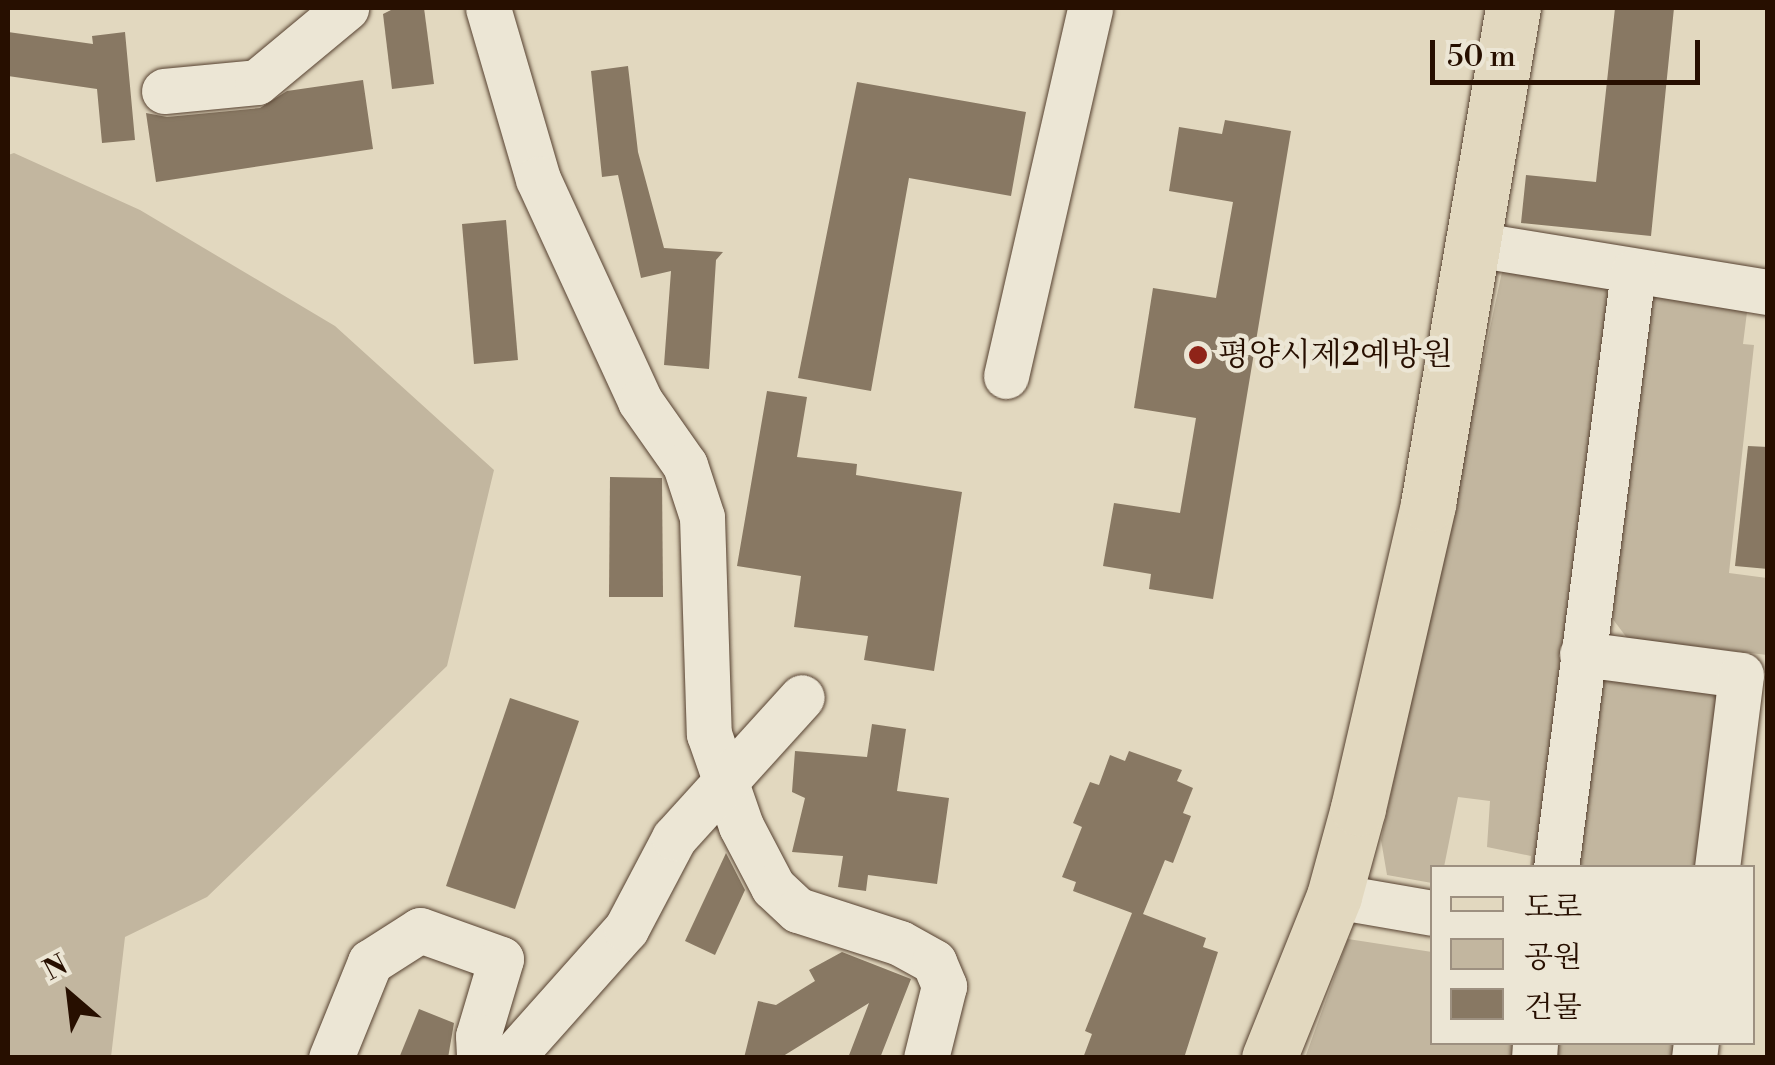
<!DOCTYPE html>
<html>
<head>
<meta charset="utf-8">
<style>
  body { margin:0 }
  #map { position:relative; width:1775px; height:1065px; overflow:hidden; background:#e2d8bf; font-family:"Libre Bodoni","Noto Serif KR",serif }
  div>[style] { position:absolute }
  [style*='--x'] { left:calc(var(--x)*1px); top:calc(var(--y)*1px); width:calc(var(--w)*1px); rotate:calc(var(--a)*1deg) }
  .green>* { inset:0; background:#c2b69f }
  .building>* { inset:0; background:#887863 }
  .roads { filter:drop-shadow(0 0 2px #564130) drop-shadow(0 0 2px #564130) }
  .minor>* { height:45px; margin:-22.5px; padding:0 22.5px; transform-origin:22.5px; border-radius:22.5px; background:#ece6d5 }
  .major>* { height:55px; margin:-27.5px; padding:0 27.5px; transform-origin:27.5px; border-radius:27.5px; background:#e2d8bf }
  .dots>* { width:28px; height:28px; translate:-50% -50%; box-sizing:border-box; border:5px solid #ece6d5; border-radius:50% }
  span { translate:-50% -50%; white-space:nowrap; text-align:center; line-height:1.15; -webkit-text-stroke:9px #ece6d5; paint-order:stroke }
  .poi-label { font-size:32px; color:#270f00 }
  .left { translate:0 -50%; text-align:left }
  .frame { position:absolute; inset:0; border:10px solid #270f00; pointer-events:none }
  .legend { position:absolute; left:1430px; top:865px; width:325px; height:180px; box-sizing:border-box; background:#ece6d5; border:2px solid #9d9080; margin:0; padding:12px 18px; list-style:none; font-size:30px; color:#270f00 }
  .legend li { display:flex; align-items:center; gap:20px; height:50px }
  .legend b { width:50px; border:2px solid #9d9080 }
  .north { position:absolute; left:20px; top:945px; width:100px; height:100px; -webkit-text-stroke:8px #ece6d5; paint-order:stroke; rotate:332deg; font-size:28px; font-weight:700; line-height:40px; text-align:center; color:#270f00 }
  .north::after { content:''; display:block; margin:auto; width:35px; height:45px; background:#270f00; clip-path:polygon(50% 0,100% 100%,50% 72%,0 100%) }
  .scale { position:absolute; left:1430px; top:40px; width:270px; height:45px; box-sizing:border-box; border:5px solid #270f00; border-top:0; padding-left:12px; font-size:30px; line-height:35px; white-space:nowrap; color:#270f00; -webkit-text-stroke:8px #ece6d5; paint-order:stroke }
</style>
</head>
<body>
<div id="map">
  <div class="green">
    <div style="clip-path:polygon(14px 153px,140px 210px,335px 326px,494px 470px,447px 666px,207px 897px,125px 937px,111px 1057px,8px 1057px,8px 155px)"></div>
    <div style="clip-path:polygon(1503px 267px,1600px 280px,1610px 297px,1544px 867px,1530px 867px,1531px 856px,1487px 847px,1490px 801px,1458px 797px,1444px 867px,1432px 868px,1432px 883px,1387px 875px,1381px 840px)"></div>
    <div style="clip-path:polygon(1645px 293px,1748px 304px,1743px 344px,1754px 345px,1729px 573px,1767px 578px,1767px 655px,1627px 638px,1612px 618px)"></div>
    <div style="clip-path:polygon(1601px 671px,1713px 690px,1723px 702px,1705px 867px,1577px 868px)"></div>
    <div style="clip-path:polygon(1348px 939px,1432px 952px,1432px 1042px,1514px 1043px,1513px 1057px,1305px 1058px)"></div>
    <div style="clip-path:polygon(1555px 1043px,1683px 1043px,1681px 1057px,1553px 1058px)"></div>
  </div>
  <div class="building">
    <div style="clip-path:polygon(395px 8px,424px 8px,434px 84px,392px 89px,383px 14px)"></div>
    <div style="clip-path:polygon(1615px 8px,1674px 8px,1651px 236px,1521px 223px,1526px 175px,1596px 182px)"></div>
    <div style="clip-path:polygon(8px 32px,93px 44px,92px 36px,125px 32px,135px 140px,102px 143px,97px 89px,8px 76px)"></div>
    <div style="clip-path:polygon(628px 66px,638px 152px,664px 248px,723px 252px,716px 260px,709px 369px,664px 365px,671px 271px,641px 278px,618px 175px,602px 177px,591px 71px)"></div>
    <div style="clip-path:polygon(363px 80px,373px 149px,156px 182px,146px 113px,167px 117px,260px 108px,287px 91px)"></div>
    <div style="clip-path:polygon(857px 82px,1026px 112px,1011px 196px,909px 178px,871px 391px,798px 378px)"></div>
    <div style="clip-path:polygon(1225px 120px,1291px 131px,1213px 599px,1149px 589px,1151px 574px,1103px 566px,1114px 503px,1180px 513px,1196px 418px,1134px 408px,1153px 288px,1216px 298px,1233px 202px,1169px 191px,1179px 127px,1222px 134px)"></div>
    <div style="clip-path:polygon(506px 220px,518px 360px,474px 364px,462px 224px)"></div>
    <div style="clip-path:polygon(767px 391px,807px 397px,797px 457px,857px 464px,856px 475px,962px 492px,934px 671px,864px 660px,868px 636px,794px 627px,801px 576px,737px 566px)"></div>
    <div style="clip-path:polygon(1748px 446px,1768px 447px,1768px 569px,1735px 566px)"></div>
    <div style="clip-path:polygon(610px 477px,662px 478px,663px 597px,609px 597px)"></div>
    <div style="clip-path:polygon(510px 698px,579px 721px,515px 909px,446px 886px)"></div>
    <div style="clip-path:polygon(872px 724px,906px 729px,897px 791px,949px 798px,937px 884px,868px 875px,866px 891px,838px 887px,843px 856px,792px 852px,805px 798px,792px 792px,795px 751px,867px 757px)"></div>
    <div style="clip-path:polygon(1129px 751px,1182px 770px,1177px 781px,1193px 788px,1183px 813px,1191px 816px,1173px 863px,1165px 860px,1143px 914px,1206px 938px,1203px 947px,1218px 952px,1184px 1058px,1083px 1058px,1092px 1034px,1085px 1031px,1132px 913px,1073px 891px,1076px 882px,1062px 877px,1082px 827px,1073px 823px,1090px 782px,1099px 785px,1110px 755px,1125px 761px)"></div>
    <div style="clip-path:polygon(726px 853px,745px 890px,715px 955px,685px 941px)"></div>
    <div style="clip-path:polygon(842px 952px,911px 979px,880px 1058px,848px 1058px,869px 1003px,780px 1058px,744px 1058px,758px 1001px,776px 1005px,815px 981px,809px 970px)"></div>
    <div style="clip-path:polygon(419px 1009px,454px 1023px,448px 1058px,399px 1058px)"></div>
  </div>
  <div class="roads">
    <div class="minor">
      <div style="--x:488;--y:8;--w:178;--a:73.7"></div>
      <div style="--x:538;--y:179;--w:244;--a:65.3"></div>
      <div style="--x:640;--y:401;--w:78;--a:54.9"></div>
      <div style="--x:685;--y:465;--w:55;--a:71.9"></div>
      <div style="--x:702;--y:517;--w:217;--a:88.2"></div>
      <div style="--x:709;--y:734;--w:97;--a:70.8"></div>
      <div style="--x:741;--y:826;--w:69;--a:62.3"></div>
      <div style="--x:773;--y:887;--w:34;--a:43"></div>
      <div style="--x:798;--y:910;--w:107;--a:17.9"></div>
      <div style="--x:900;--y:943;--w:39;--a:29"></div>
      <div style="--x:934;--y:962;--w:26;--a:67"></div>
      <div style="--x:944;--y:986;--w:74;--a:104"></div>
      <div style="--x:164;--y:91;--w:93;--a:-5.5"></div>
      <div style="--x:257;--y:82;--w:116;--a:-39.7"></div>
      <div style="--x:1474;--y:244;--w:298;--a:9.3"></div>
      <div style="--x:1006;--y:376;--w:377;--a:-77.1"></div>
      <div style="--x:1582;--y:654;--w:160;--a:7.5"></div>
      <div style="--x:1741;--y:675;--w:194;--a:97.1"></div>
      <div style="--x:1556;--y:868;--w:601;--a:-82.64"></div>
      <div style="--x:1334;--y:896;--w:99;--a:9.8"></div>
      <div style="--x:331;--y:1058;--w:104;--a:-67.9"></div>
      <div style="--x:370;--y:962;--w:59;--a:-32.6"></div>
      <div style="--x:420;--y:930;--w:86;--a:19.7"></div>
      <div style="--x:501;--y:959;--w:80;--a:106.6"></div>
      <div style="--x:478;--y:1036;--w:22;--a:87"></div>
      <div style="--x:511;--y:1058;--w:173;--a:-48.3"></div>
      <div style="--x:626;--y:929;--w:103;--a:-62.2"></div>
      <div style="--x:674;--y:838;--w:190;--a:-47.8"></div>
      <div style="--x:1534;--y:1058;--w:16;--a:-86"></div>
      <div style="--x:1694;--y:1058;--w:16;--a:-83"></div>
    </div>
    <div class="major">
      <div style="--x:1269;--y:1058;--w:175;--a:-68.1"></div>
      <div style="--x:1334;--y:896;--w:91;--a:-74.7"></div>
      <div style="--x:1358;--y:808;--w:312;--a:-77"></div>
      <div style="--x:1428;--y:504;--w:503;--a:-80.28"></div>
    </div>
  </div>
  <div class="dots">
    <div style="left:1198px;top:355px;background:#8f2418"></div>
  </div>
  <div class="poi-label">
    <span class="left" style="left:1218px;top:355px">평양시제2예방원</span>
  </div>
  <div class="frame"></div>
  <ul class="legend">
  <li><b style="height:12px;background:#e2d8bf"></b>도로</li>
  <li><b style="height:28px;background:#c2b69f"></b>공원</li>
  <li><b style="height:28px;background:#887863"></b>건물</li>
  </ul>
  <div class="north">N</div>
  <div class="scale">50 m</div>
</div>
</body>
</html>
